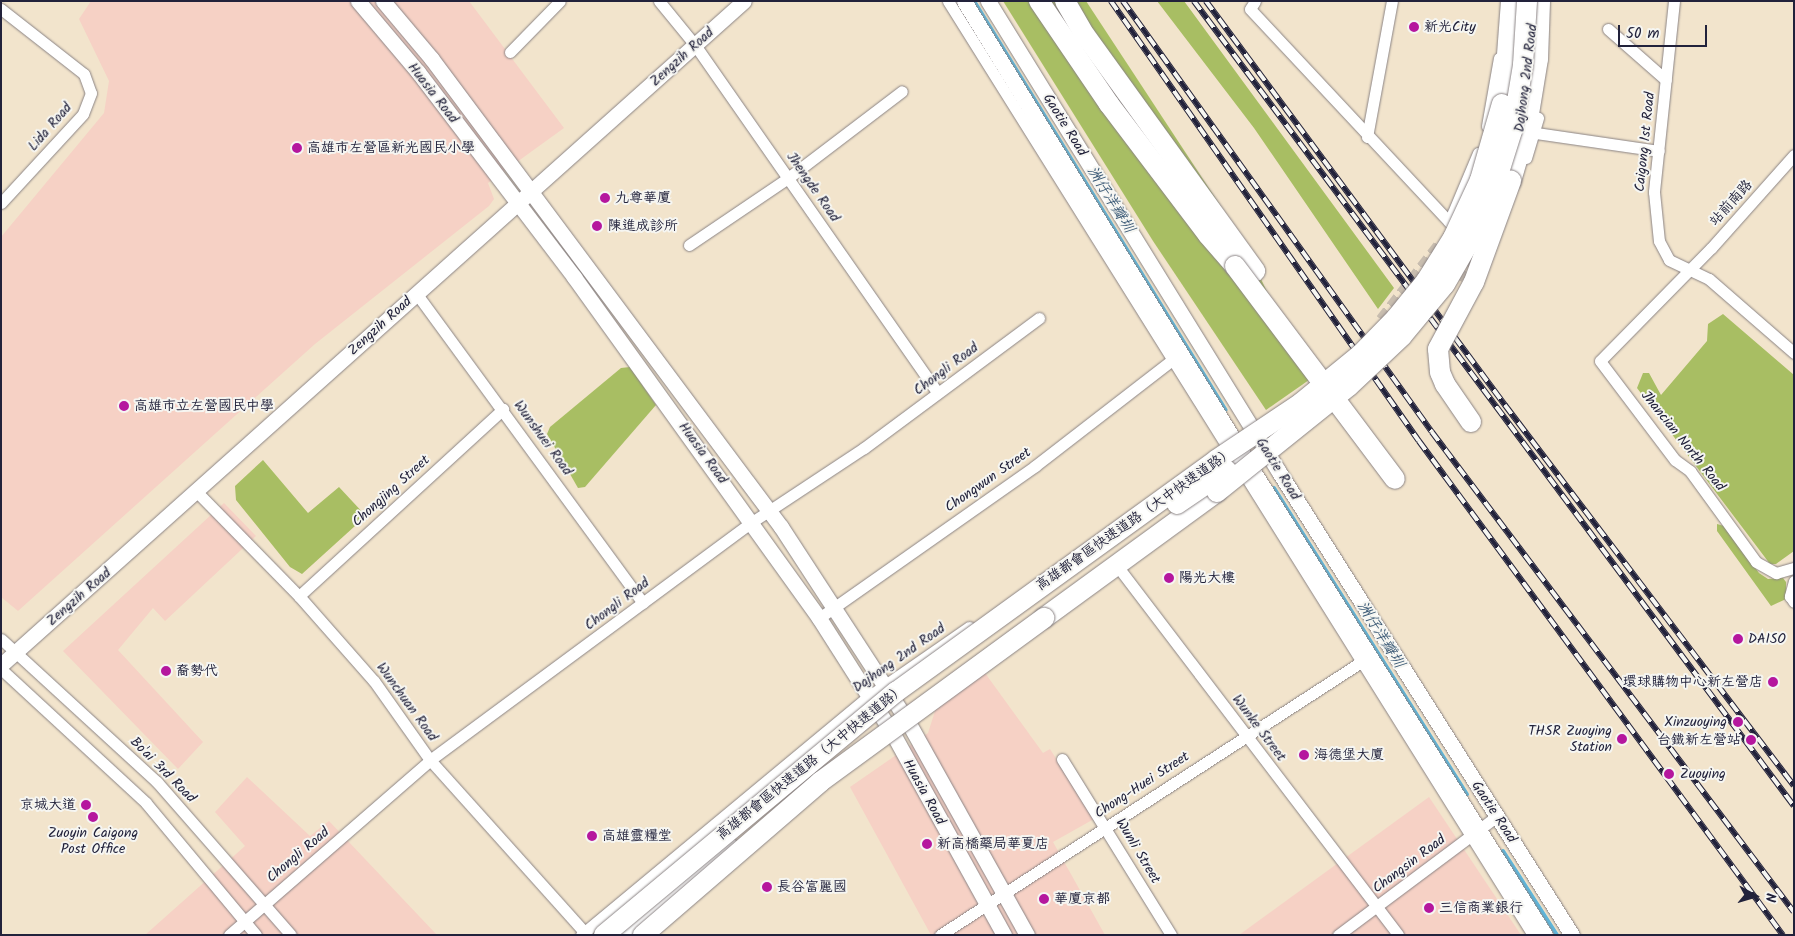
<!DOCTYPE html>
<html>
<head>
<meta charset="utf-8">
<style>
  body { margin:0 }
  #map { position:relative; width:1795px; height:936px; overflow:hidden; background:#f2e4cc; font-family:Kalam,"LXGW WenKai TC",sans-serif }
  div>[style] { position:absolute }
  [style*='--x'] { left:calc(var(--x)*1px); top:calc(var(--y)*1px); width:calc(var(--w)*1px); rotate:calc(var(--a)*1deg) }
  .built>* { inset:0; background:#f6d1c5 }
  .green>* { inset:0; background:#a8be63 }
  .stream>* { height:4px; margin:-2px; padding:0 2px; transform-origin:2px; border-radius:2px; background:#5eb6db }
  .street-tunnel>* { height:11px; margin-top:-5.5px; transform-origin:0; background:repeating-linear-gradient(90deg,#c8bdaf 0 11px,transparent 0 16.5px) }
  .roads { filter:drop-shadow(0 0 1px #8a8384) drop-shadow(0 0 1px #8a8384) }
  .street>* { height:11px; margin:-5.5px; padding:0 5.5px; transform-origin:5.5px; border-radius:5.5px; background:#fff }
  .secondary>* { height:15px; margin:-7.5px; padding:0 7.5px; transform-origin:7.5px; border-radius:7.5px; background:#fff }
  .highway>* { height:20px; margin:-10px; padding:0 10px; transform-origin:10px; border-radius:10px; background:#fff }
  .rail>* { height:5.5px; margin-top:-2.75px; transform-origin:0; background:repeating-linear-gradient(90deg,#f6f6f2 0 11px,#22223b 0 22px); box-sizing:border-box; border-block:1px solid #22223b }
  .bridges { filter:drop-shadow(0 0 1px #8a8384) drop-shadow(0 0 1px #8a8384) }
  .highway-bridge>* { height:20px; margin:-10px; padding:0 10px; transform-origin:10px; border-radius:10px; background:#fff }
  .dots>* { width:14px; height:14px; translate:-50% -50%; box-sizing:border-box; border:2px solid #f6f6f2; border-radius:50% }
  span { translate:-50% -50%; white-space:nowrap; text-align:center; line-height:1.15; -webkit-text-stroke:4px #f6f6f2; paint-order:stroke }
  .poi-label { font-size:14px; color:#22223b }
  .left { translate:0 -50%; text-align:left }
  .right { translate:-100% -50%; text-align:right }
  .street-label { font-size:14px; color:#22223b }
  .water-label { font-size:15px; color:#375673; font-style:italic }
  .frame { position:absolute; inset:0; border:2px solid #22223b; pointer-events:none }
  .north { position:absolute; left:1730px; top:871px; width:50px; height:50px; -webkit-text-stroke:4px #f6f6f2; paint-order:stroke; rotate:96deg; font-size:14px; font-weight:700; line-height:20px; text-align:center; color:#22223b }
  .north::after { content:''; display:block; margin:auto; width:18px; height:22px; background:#22223b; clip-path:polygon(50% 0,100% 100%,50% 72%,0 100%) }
  .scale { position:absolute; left:1618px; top:25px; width:89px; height:22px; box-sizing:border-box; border:2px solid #22223b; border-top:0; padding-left:6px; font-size:15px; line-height:18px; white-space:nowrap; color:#22223b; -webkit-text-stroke:4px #f6f6f2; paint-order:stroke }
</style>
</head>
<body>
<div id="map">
  <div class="built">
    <div style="clip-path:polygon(91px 1px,469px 1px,564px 128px,488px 183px,494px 199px,489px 206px,315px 344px,18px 611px,1px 597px,1px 237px,104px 113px,109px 81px,79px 19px)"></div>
    <div style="clip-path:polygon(224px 503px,256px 536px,165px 621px,153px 608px,118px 650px,203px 742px,178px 769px,63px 651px)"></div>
    <div style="clip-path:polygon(985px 673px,1043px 753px,1050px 749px,1094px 819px,1053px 842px,1105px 935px,931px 935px,850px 787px,928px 733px,936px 708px)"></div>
    <div style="clip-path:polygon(247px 777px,310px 836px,329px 821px,437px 935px,145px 935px,245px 846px,215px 812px)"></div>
    <div style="clip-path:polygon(1429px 797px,1521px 935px,1239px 935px)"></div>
  </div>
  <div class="green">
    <div style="clip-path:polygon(1003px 1px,1086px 1px,1241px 237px,1309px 380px,1266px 410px,1153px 241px)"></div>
    <div style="clip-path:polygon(1157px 1px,1184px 1px,1394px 288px,1378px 309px,1254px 128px)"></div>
    <div style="clip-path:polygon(1723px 314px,1794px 375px,1794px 551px,1776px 564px,1770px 564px,1637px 388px,1643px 373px,1649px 373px,1661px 395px,1707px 341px,1708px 324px)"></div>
    <div style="clip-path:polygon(630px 367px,656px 405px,585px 487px,578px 488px,547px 434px,550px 427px,621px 368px)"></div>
    <div style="clip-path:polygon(263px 460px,308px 513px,339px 487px,366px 516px,302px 574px,290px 567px,236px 500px,235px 486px)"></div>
    <div style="clip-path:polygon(1717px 524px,1724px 526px,1759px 573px,1768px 579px,1783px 578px,1786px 582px,1786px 599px,1771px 606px,1717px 531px)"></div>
  </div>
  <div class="stream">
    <div style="--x:974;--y:1;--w:480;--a:58.4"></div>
    <div style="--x:1274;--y:488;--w:362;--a:57.8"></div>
    <div style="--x:1503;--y:851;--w:100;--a:57.3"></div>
  </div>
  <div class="street-tunnel">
    <div style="--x:1457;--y:278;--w:36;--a:-51"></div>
    <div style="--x:1381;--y:319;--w:96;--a:-52.2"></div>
  </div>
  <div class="roads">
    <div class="street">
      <div style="--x:659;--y:1;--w:57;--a:50.7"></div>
      <div style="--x:695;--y:45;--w:424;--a:55.1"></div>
      <div style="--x:948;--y:1;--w:1102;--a:57.94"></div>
      <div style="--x:1255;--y:1;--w:9;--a:122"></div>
      <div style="--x:1250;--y:9;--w:291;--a:46.9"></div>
      <div style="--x:1449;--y:222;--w:75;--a:-67.2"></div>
      <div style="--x:1674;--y:1;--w:192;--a:96"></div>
      <div style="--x:1654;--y:192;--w:49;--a:84.2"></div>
      <div style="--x:1659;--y:241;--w:21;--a:62"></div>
      <div style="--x:1669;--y:260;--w:44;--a:25.4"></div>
      <div style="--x:1709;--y:279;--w:113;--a:41"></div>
      <div style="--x:1;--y:9;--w:105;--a:38.1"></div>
      <div style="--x:84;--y:74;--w:20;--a:70"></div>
      <div style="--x:91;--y:93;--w:22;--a:111"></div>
      <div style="--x:83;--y:114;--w:121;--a:132.7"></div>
      <div style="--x:1608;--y:29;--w:77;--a:41.3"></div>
      <div style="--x:510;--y:52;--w:71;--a:-45.6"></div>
      <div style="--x:1487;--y:126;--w:69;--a:-80"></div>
      <div style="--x:1536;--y:133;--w:124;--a:8.3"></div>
      <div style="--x:1367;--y:137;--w:138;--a:-79.6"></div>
      <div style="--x:1794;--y:155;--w:125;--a:131.7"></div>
      <div style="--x:1711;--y:248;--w:158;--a:134.5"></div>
      <div style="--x:1600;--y:361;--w:124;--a:52.9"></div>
      <div style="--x:1675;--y:460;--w:19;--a:36"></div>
      <div style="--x:1690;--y:471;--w:112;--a:54"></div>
      <div style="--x:1756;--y:562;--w:23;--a:29"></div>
      <div style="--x:1776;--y:573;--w:19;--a:-16"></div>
      <div style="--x:1526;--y:158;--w:42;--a:-73.3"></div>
      <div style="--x:689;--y:245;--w:120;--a:-34.1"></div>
      <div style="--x:788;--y:178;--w:143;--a:-37.3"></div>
      <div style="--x:416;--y:293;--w:384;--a:53.8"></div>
      <div style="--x:197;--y:492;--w:146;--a:45.6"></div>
      <div style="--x:299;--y:596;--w:113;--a:48.6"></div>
      <div style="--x:374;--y:681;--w:97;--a:54.7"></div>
      <div style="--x:430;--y:760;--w:235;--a:48.1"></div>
      <div style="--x:1118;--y:567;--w:462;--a:52.7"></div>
      <div style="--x:1794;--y:581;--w:16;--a:105"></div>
      <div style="--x:1790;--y:596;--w:7;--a:56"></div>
      <div style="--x:299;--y:596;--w:277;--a:-42.5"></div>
      <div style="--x:819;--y:618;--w:264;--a:-35.1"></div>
      <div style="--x:1035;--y:466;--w:172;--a:-37.7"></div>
      <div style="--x:1;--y:639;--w:212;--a:42.5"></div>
      <div style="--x:157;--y:782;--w:203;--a:48.8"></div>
      <div style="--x:1;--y:669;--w:197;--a:42.7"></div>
      <div style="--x:146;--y:803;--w:172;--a:50.2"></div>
      <div style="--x:1062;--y:759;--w:207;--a:58.2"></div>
      <div style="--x:229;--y:935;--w:267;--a:-41"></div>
      <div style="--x:430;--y:760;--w:400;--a:-36.5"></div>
      <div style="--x:752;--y:522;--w:134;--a:-33.5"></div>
      <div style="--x:864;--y:448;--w:218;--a:-36.6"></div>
      <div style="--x:581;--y:935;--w:373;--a:-39.7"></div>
      <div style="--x:868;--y:697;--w:123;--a:-34.7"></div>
      <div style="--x:940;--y:935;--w:502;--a:-32.96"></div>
      <div style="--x:1338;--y:935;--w:199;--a:-36.8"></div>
    </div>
    <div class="secondary">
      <div style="--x:358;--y:1;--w:93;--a:49.8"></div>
      <div style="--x:418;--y:72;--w:258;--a:52.7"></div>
      <div style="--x:574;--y:277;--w:420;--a:54.3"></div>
      <div style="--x:819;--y:618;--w:138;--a:57.5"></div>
      <div style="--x:893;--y:734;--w:230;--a:61.1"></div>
      <div style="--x:383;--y:1;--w:75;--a:49.9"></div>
      <div style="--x:431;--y:58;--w:585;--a:53.27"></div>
      <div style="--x:781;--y:527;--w:233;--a:56.9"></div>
      <div style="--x:908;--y:722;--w:244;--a:60.8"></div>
      <div style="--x:964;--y:1;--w:555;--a:58.4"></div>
      <div style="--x:1255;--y:474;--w:545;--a:57.83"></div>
      <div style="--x:988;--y:1;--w:554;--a:58.29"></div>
      <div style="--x:1279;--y:472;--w:548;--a:57.67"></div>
      <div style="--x:1;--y:665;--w:996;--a:-41.79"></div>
    </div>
    <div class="highway">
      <div style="--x:1039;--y:1;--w:125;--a:55.8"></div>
      <div style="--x:1109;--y:104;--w:164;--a:52.9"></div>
      <div style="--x:1208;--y:235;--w:41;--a:48.9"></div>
      <div style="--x:1065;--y:1;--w:39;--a:60"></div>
      <div style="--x:1085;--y:35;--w:291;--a:54.2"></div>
      <div style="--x:1506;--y:68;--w:67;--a:-85.7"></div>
      <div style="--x:1502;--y:104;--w:53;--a:-73.6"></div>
      <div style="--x:1511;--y:181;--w:57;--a:-73.8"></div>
      <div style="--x:1527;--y:126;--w:68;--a:-80.7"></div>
      <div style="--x:1538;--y:59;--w:58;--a:-88"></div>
      <div style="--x:1044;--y:618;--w:214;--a:-36.1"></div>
      <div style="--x:626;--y:935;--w:135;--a:-40.2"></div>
    </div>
  </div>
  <div class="rail">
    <div style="--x:1111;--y:1;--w:537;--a:55.01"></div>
    <div style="--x:1419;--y:441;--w:614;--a:53.62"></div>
    <div style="--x:1123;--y:1;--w:530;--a:54.36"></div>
    <div style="--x:1432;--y:432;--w:601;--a:52.98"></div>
    <div style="--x:1194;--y:1;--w:1004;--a:53.3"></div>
    <div style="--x:1206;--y:1;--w:503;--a:53.49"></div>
    <div style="--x:1505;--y:405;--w:478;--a:52.8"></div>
  </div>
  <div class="bridges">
    <div class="highway-bridge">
      <div style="--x:1235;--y:266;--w:266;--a:53.1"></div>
      <div style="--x:1471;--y:422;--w:46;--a:-124.4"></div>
      <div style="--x:1445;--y:384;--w:13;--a:-113"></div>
      <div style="--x:1440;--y:372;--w:23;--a:-95"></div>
      <div style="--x:1438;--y:349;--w:76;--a:-61.8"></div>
      <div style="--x:1474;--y:282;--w:108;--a:-69.9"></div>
      <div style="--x:1217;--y:492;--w:169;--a:-38.8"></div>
      <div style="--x:1349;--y:386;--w:73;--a:-43.3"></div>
      <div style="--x:1402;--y:336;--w:67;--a:-50.4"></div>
      <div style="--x:1445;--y:284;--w:52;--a:-60"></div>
      <div style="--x:1471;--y:239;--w:56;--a:-65.7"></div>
      <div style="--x:1494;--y:188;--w:60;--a:-72.5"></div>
      <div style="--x:1512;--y:131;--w:67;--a:-80.5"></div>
      <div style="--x:1523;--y:65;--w:64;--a:-86.4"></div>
      <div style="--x:1177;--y:504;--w:60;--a:-34.2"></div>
      <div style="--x:604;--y:935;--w:380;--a:-39.8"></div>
      <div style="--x:896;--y:692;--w:395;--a:-35.9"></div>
      <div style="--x:1216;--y:460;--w:102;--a:-33.8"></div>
      <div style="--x:1301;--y:403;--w:77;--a:-39.2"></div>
      <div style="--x:1361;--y:354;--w:50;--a:-45.8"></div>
      <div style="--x:1396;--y:318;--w:48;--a:-51"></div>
      <div style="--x:1426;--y:281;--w:51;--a:-57.9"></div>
      <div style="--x:1453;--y:238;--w:64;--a:-65"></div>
      <div style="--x:1480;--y:180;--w:79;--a:-73.9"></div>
      <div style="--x:643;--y:935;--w:234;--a:-40.8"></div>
      <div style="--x:820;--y:782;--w:278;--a:-36.2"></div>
    </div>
  </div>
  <div class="dots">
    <div style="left:1414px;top:27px;background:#b5179e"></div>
    <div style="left:297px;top:148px;background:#b5179e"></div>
    <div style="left:605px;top:198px;background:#b5179e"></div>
    <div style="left:597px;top:226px;background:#b5179e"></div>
    <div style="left:124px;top:406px;background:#b5179e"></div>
    <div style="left:1169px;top:578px;background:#b5179e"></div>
    <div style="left:1738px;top:639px;background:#b5179e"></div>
    <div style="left:166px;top:671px;background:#b5179e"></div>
    <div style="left:1773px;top:682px;background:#b5179e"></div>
    <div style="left:1738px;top:722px;background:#b5179e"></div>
    <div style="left:1622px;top:739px;background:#b5179e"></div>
    <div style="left:1751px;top:740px;background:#b5179e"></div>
    <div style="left:1304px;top:755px;background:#b5179e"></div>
    <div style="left:1669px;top:774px;background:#b5179e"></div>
    <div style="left:86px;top:805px;background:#b5179e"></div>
    <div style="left:93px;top:817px;background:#b5179e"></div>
    <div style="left:592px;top:836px;background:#b5179e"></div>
    <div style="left:927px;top:844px;background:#b5179e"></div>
    <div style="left:767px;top:887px;background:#b5179e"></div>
    <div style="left:1044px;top:899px;background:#b5179e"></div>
    <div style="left:1429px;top:908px;background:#b5179e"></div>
  </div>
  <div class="poi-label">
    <span class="left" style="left:1424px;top:27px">新光City</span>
    <span class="left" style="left:307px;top:148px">高雄市左營區新光國民小學</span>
    <span class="left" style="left:615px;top:198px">九尊華廈</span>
    <span class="left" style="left:608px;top:226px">陳進成診所</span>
    <span class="left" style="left:134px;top:406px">高雄市立左營國民中學</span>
    <span class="left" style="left:1179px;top:578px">陽光大樓</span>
    <span class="left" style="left:1748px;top:639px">DAISO</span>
    <span class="left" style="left:176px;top:671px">裔勢代</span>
    <span class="right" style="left:1763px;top:682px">環球購物中心新左營店</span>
    <span class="right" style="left:1727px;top:722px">Xinzuoying</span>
    <span class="right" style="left:1612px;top:739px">THSR Zuoying<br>Station</span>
    <span class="right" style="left:1741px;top:740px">台鐵新左營站</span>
    <span class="left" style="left:1314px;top:755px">海德堡大廈</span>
    <span class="left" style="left:1680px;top:774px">Zuoying</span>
    <span class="right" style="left:76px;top:805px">京城大道</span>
    <span style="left:93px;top:841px">Zuoyin Caigong<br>Post Office</span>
    <span class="left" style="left:602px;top:836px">高雄靈糧堂</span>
    <span class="left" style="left:937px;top:844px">新高橋藥局華夏店</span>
    <span class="left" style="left:777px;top:887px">長谷富麗國</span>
    <span class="left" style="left:1054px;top:899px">華廈京都</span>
    <span class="left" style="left:1439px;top:908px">三信商業銀行</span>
  </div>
  <div class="street-label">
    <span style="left:682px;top:57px;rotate:-42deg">Zengzih Road</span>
    <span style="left:1526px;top:78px;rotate:-83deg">Dajhong 2nd Road</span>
    <span style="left:433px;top:93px;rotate:52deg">Huasia Road</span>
    <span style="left:1065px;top:125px;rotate:58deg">Gaotie Road</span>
    <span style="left:50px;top:127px;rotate:-49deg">Lida Road</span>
    <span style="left:1645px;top:142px;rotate:-84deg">Caigong 1st Road</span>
    <span style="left:813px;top:187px;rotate:55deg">Jhengde Road</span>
    <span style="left:1731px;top:203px;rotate:-48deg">站前南路</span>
    <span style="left:380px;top:326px;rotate:-42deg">Zengzih Road</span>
    <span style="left:946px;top:369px;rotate:-37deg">Chongli Road</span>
    <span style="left:543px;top:438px;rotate:54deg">Wunshuei Road</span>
    <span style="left:1683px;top:441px;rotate:51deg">Jhancian North Road</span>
    <span style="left:703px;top:453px;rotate:54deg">Huasia Road</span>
    <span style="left:1278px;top:469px;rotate:58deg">Gaotie Road</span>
    <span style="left:988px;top:480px;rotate:-35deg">Chongwun Street</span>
    <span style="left:391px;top:491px;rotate:-42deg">Chongjing Street</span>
    <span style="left:1135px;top:519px;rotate:-35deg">高雄都會區快速道路（大中快速道路）</span>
    <span style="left:79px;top:597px;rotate:-41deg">Zengzih Road</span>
    <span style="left:617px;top:604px;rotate:-37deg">Chongli Road</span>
    <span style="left:899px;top:658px;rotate:-35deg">Dajhong 2nd Road</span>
    <span style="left:407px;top:702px;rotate:54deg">Wunchuan Road</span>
    <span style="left:1259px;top:728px;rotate:53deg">Wunke Street</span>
    <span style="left:811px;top:762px;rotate:-39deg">高雄都會區快速道路（大中快速道路）</span>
    <span style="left:163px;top:770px;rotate:45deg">Bo'ai 3rd Road</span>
    <span style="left:1142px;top:785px;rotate:-33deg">Chong-Huei Street</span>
    <span style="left:924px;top:792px;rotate:61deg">Huasia Road</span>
    <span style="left:1494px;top:812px;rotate:57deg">Gaotie Road</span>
    <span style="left:1138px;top:851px;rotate:59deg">Wunli Street</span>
    <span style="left:298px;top:855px;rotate:-40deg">Chongli Road</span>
    <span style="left:1409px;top:864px;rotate:-37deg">Chongsin Road</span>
  </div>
  <div class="water-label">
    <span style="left:1110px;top:200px;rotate:58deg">洲仔洋瓣圳</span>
    <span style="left:1380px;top:635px;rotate:58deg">洲仔洋瓣圳</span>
  </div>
  <div class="frame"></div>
  <div class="north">N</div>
  <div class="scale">50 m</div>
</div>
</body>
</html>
